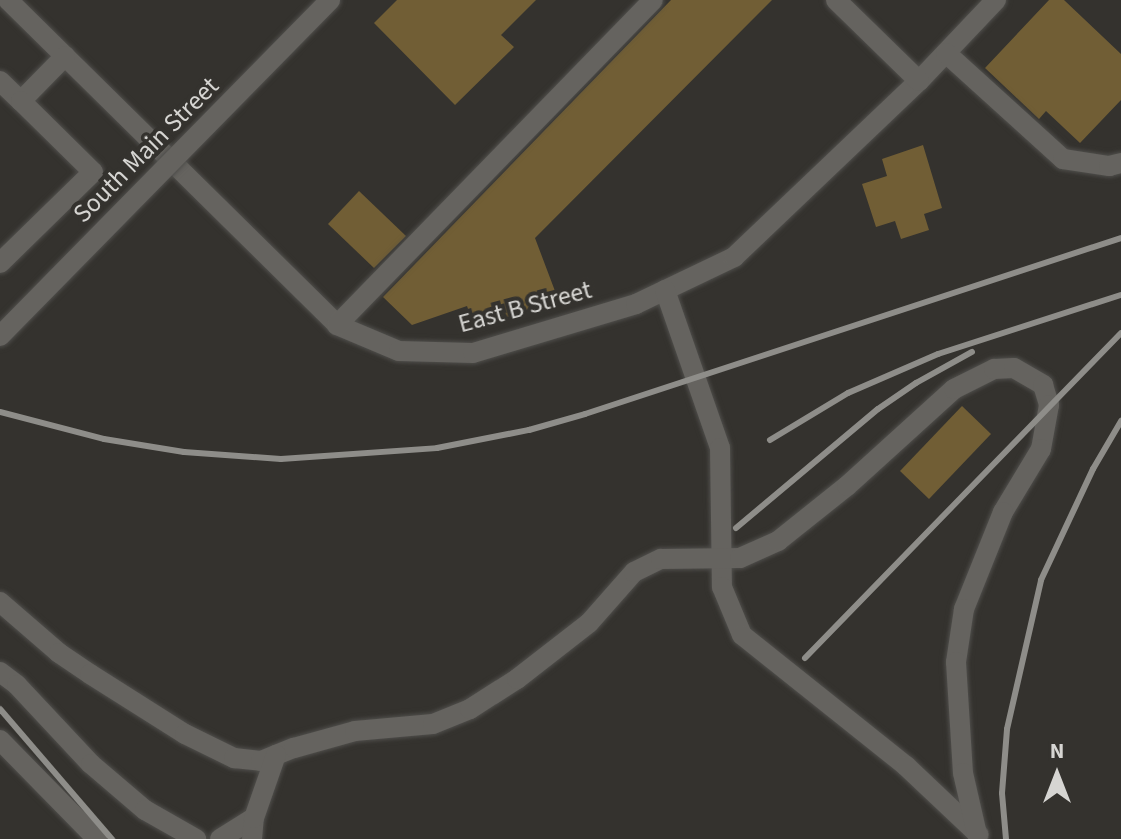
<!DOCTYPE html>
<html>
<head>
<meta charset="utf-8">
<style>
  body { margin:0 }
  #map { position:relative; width:1121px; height:839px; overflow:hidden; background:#34322e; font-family:"Source Sans 3",sans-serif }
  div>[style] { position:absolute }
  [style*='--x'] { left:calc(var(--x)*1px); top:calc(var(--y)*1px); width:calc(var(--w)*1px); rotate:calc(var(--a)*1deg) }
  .building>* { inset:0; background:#715e35 }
  .roads { filter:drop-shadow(0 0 2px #4f4e4b) drop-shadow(0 0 2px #4f4e4b) }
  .minor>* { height:20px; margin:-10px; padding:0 10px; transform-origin:10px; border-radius:10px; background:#65635f }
  .rail>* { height:6px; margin:-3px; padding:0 3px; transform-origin:3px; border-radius:3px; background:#8e8d89 }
  .bridges { filter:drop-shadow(0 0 2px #4f4e4b) drop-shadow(0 0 2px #4f4e4b) }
  .minor-bridge>* { height:20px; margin:-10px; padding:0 10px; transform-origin:10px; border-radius:10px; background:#65635f }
  span { translate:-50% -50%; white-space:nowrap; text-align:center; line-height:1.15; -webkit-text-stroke:8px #34322e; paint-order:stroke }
  .street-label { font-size:26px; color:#d6d5d2 }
  .north { position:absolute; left:1017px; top:735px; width:80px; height:80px; -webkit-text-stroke:6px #34322e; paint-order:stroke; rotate:0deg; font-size:22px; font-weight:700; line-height:32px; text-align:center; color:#d6d5d2 }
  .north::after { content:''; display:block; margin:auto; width:28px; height:36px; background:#d6d5d2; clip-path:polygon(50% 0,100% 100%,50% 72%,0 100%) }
</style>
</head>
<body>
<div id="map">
  <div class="building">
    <div style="clip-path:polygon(397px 0,536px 0,501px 35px,514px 47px,455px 105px,374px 23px)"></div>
    <div style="clip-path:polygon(671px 0,772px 0,535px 238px,558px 299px,475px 329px,467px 306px,412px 325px,383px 297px)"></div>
    <div style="clip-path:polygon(1049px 0,1064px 0,1121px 54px,1121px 100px,1080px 143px,1046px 111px,1039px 119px,985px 68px)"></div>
    <div style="clip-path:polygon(923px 145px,942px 208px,924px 214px,929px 230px,901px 239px,895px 221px,876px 227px,862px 184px,887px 176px,882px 159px)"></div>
    <div style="clip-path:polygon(359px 191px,406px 236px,374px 268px,328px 224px)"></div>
    <div style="clip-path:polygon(962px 406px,991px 434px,929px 499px,900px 471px)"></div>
  </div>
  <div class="roads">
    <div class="minor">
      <div style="--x:8;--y:0;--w:462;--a:44.6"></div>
      <div style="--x:337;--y:325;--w:67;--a:22.8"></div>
      <div style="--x:399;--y:351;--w:74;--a:1.5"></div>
      <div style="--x:473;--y:353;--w:170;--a:-16.7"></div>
      <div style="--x:636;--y:304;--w:109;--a:-25.6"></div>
      <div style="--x:734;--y:257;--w:255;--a:-43.6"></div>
      <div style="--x:919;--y:81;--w:112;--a:-46.5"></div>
      <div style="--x:836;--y:0;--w:116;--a:44.3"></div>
      <div style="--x:946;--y:53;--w:158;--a:42.2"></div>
      <div style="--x:1063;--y:159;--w:47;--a:8.7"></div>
      <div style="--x:1109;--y:166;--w:12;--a:-14"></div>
      <div style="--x:0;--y:81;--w:29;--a:44"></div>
      <div style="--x:21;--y:101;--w:63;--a:-45.6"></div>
      <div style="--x:0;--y:263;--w:130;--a:-44.4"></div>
      <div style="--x:93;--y:172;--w:101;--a:-135.4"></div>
      <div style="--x:665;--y:290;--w:167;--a:70.8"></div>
      <div style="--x:720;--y:448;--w:139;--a:89.2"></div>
      <div style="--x:722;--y:587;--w:52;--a:67.4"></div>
      <div style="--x:742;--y:635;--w:210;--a:38.6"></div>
      <div style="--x:906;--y:766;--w:100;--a:43.4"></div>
      <div style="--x:337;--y:325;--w:453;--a:-45.8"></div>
      <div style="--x:0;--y:602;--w:78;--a:40.8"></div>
      <div style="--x:59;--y:653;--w:37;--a:34"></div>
      <div style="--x:90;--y:674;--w:112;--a:32.3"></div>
      <div style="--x:185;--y:734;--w:55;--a:26.1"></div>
      <div style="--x:234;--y:758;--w:27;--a:6"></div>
      <div style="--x:261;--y:761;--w:35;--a:-22"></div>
      <div style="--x:294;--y:748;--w:63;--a:-15.6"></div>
      <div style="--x:355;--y:731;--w:78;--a:-5.1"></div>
      <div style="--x:433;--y:724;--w:40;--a:-22"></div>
      <div style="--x:470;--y:709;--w:56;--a:-32.6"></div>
      <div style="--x:517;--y:679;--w:91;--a:-37.9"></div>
      <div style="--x:589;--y:623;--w:68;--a:-48.6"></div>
      <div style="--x:634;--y:572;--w:30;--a:-26"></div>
      <div style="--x:661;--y:559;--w:79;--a:-0.7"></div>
      <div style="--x:740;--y:558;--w:42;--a:-24.1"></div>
      <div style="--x:778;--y:541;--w:88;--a:-38.6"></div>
      <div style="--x:847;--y:486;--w:144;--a:-42.2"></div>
      <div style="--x:954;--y:389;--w:45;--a:-26.6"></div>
      <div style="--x:994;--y:369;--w:20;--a:-3"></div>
      <div style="--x:1014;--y:368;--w:34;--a:30"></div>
      <div style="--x:1043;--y:385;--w:21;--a:73"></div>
      <div style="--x:1049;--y:405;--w:45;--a:100.3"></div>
      <div style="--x:1041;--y:449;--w:74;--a:121.1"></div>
      <div style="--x:1003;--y:512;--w:105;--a:111.9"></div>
      <div style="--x:964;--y:609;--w:54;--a:98.6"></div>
      <div style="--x:956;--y:662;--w:111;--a:86.4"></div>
      <div style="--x:963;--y:773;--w:63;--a:77.1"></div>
      <div style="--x:0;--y:672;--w:21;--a:37"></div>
      <div style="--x:17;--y:685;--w:108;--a:46.9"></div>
      <div style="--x:91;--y:764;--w:71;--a:40.4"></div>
      <div style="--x:145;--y:810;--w:59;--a:29.6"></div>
      <div style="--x:0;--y:740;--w:139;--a:45.6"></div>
      <div style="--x:220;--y:839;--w:40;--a:-32"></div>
      <div style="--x:252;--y:839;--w:21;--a:-85"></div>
      <div style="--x:254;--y:818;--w:67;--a:-70.8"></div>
    </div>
  </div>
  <div class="rail">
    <div style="--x:0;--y:412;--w:107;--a:14.6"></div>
    <div style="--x:104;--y:439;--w:81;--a:9.2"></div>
    <div style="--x:184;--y:452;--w:97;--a:4.1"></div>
    <div style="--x:281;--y:459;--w:156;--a:-4"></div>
    <div style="--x:437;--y:448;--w:94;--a:-11.1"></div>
    <div style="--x:529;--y:430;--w:58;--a:-15.9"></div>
    <div style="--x:585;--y:414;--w:564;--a:-18.18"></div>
    <div style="--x:770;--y:440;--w:91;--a:-31.1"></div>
    <div style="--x:848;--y:393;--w:98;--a:-23.4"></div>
    <div style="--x:938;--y:354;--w:192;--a:-17.9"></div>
    <div style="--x:736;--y:528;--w:185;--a:-40"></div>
    <div style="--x:878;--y:409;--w:46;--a:-34.4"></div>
    <div style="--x:916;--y:383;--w:64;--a:-29"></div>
    <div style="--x:805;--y:658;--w:453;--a:-45.8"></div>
    <div style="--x:0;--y:709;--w:172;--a:49.3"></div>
    <div style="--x:1006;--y:839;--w:46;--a:-95"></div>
    <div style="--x:1002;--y:793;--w:64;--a:-85.5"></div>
    <div style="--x:1007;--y:729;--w:153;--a:-77.1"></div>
    <div style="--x:1041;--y:580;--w:123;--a:-64.9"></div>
    <div style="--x:1093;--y:469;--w:56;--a:-59.7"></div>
  </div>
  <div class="bridges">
    <div class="minor-bridge">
      <div style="--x:0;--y:336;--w:471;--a:-45.5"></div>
    </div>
  </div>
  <div class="street-label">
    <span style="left:146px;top:150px;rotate:-45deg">South Main Street</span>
    <span style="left:525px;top:307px;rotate:-15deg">East B Street</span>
  </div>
  <div class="north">N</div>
</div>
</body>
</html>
